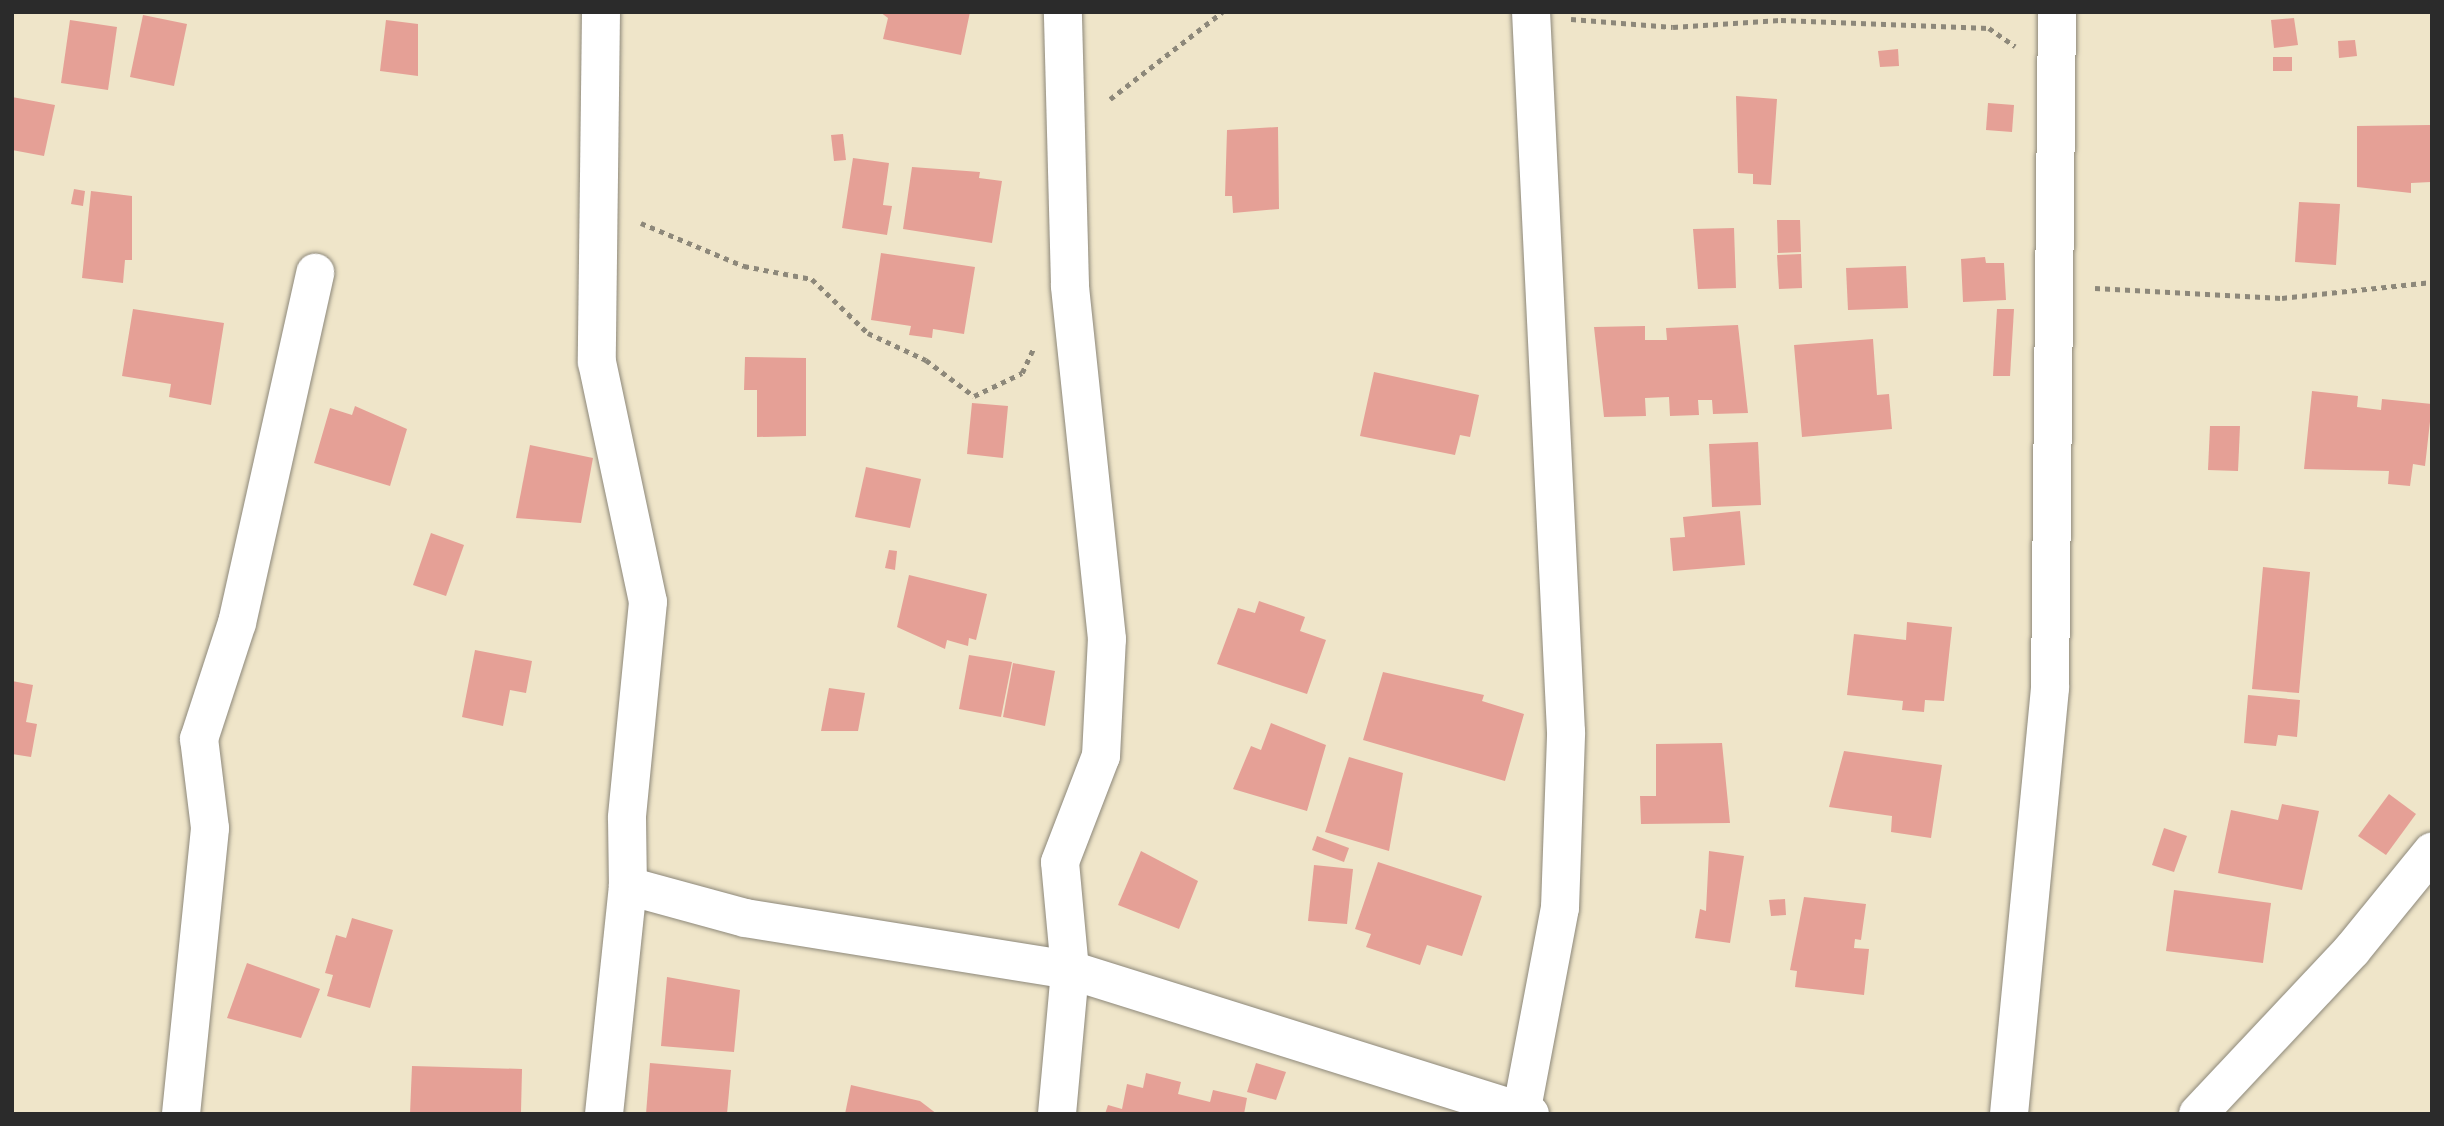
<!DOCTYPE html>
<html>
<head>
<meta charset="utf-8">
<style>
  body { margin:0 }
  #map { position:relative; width:2444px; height:1126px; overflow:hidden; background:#efe5c9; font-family:"Libre Caslon Text",serif }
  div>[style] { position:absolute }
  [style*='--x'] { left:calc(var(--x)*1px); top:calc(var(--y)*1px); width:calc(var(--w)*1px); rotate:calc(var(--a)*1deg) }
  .building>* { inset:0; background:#e5a096 }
  .path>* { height:4.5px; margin-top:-2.25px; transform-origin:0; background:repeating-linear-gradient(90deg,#8d887a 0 5px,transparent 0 10px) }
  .roads { filter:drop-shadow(0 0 2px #8d887a) drop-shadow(0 0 2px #8d887a) }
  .minor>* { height:38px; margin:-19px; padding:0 19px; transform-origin:19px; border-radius:19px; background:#fff }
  span { translate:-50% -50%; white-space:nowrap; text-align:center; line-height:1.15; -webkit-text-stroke:6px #fdfcf7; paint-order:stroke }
  .frame { position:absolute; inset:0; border:14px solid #2b2b2b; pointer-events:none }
</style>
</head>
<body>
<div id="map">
  <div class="building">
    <div style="clip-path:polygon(880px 12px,970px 12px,961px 55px,883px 39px,888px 18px)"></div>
    <div style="clip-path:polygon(143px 15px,187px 24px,174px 86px,130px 77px)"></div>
    <div style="clip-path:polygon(2294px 18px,2298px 45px,2274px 48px,2271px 20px)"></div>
    <div style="clip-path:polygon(70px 20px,117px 27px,108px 90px,61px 83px)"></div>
    <div style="clip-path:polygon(386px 20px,418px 24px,418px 76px,380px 71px)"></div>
    <div style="clip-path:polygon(2355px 40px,2357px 56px,2339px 58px,2338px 41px)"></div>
    <div style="clip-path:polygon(1898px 49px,1899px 66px,1880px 67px,1878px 51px)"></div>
    <div style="clip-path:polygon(2273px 57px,2292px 57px,2292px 71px,2273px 71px)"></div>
    <div style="clip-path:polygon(1736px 96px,1777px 99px,1771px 185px,1753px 184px,1753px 174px,1738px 173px)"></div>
    <div style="clip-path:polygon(12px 97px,55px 105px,44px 156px,12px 150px)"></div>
    <div style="clip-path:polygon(1988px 103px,2014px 105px,2012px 132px,1986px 130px)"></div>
    <div style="clip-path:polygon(2430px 125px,2431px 182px,2411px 183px,2411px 193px,2357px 187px,2357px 126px)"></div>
    <div style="clip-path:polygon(1278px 127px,1279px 209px,1233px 213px,1232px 196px,1225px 196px,1227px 130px)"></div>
    <div style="clip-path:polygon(843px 134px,846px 160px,834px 161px,831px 135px)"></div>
    <div style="clip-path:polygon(853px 158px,889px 163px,883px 205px,892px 206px,887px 235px,842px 228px)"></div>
    <div style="clip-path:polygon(912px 167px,980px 172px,979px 178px,1002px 181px,992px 243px,903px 229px)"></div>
    <div style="clip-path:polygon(74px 189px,85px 191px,83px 206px,71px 204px)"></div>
    <div style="clip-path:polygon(91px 191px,132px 196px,132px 260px,125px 260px,123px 283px,82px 278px)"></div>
    <div style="clip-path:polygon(2299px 202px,2340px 204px,2336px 265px,2295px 262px)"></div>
    <div style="clip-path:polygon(1777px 220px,1800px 220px,1801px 252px,1778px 253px)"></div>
    <div style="clip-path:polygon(1734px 228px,1736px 288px,1698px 289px,1693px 229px)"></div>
    <div style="clip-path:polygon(881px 253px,975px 267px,964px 334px,933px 329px,932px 338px,909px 335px,911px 326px,871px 320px)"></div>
    <div style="clip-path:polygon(1801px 254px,1802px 288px,1779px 289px,1777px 255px)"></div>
    <div style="clip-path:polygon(1985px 257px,1986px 263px,2004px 263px,2006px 300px,1963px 302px,1961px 259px)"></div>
    <div style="clip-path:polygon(1906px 266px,1908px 308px,1848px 310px,1846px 268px)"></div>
    <div style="clip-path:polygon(133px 309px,224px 323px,211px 405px,169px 397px,171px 384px,122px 376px)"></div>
    <div style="clip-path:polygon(1997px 309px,2014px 309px,2010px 376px,1993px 376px)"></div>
    <div style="clip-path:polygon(1738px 325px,1748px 413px,1713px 414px,1712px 400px,1698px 400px,1699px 415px,1670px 416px,1669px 397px,1645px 398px,1646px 416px,1604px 417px,1594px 327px,1645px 326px,1645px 340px,1667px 340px,1666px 328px)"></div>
    <div style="clip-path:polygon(1873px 339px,1877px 395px,1889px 394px,1892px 429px,1802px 437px,1794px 345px)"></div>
    <div style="clip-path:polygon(745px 357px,806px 358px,806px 436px,757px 437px,757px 390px,744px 390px)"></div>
    <div style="clip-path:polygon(1374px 372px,1479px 395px,1470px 437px,1460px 435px,1455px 455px,1360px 436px)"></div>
    <div style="clip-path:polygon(2312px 391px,2358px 396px,2357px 407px,2381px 410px,2382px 399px,2432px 404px,2425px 466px,2413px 464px,2410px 486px,2388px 484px,2389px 471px,2304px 469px)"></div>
    <div style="clip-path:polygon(972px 403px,1008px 406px,1003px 458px,967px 454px)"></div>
    <div style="clip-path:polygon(355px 406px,407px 429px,390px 486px,314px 463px,330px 408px,352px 415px)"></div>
    <div style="clip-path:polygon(2210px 426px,2240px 426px,2238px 471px,2208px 470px)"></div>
    <div style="clip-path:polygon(1758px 442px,1761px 505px,1712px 507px,1709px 444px)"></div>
    <div style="clip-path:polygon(530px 445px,593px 458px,581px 523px,516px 518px)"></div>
    <div style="clip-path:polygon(866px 467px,921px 479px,910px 528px,855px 517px)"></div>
    <div style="clip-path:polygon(1740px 511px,1745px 565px,1673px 571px,1670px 538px,1685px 537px,1683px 517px)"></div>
    <div style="clip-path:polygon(431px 533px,464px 545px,446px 596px,413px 585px)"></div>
    <div style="clip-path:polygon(889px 550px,897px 551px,895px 570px,885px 568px)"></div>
    <div style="clip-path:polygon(2263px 567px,2310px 572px,2299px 693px,2252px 689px)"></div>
    <div style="clip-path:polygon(909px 575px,987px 594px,976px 640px,969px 638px,968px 646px,947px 640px,945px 649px,897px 627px)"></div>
    <div style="clip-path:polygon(1259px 601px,1305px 617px,1300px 631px,1326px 640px,1307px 694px,1217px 664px,1238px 608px,1255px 613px)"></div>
    <div style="clip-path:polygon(1907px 622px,1952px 627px,1944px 701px,1925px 700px,1924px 712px,1902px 710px,1903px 701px,1847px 695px,1854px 634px,1906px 640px)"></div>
    <div style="clip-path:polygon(475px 650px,532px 661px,526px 693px,510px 690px,503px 726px,462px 717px)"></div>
    <div style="clip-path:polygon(969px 655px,1012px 662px,1001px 717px,959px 709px)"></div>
    <div style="clip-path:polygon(1013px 663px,1055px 671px,1045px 726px,1003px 717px)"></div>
    <div style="clip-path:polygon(1383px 672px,1484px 695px,1482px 701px,1524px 714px,1505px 781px,1363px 740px)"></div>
    <div style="clip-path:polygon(12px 681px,33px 685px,26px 722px,37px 724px,31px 757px,12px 754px)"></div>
    <div style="clip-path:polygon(829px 688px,865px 693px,858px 731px,821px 731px)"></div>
    <div style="clip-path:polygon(2248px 695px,2300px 700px,2297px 737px,2278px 735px,2276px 746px,2244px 743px)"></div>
    <div style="clip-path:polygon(1271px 723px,1326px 745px,1307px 811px,1233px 789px,1251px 746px,1261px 750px)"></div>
    <div style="clip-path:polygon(1722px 743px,1730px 823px,1641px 824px,1640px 796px,1656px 796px,1656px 744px)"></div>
    <div style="clip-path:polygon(1844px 751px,1942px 765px,1931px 838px,1891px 832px,1892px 816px,1829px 807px)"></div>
    <div style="clip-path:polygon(1349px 757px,1403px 773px,1389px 851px,1325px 832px)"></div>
    <div style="clip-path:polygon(2389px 794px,2416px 814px,2386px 855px,2358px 836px)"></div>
    <div style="clip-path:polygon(2282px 804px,2319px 811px,2302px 890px,2218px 873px,2231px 810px,2278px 820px)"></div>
    <div style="clip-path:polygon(2164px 828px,2187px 836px,2174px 872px,2152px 865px)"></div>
    <div style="clip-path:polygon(1317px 836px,1349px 848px,1344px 862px,1312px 850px)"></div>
    <div style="clip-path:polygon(1141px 851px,1198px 881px,1179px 929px,1118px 905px)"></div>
    <div style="clip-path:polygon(1709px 851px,1744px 856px,1730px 943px,1695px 938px,1700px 909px,1706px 911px)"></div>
    <div style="clip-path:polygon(1378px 862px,1482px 896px,1462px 956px,1427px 945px,1420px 965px,1366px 947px,1371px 934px,1355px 929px)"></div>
    <div style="clip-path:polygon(1314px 865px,1353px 869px,1347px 924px,1308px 921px)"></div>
    <div style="clip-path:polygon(2174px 890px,2271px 903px,2263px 963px,2166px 951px)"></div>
    <div style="clip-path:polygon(1804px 897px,1866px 904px,1861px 940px,1855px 939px,1854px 948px,1869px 949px,1864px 995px,1795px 987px,1797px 971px,1790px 970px)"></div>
    <div style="clip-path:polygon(1785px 899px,1786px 915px,1771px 916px,1769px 900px)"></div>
    <div style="clip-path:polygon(352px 918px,393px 930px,370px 1008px,327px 996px,333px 975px,325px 973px,336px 935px,346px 938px)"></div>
    <div style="clip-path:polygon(247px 963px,320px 989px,301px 1038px,227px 1018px)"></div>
    <div style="clip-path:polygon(667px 977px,740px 990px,734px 1052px,661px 1046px)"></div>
    <div style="clip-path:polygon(650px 1063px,731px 1070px,727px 1114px,646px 1114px)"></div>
    <div style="clip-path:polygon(1256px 1063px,1286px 1072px,1276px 1100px,1247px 1092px)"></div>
    <div style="clip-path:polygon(412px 1066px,522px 1069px,521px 1112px,410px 1114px)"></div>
    <div style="clip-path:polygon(1146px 1073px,1181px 1082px,1178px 1094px,1210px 1102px,1213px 1090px,1247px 1098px,1244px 1114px,1105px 1114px,1108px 1105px,1122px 1109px,1127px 1084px,1143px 1088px)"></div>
    <div style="clip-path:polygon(851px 1085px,920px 1101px,937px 1114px,845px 1114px)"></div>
  </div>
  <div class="path">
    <div style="--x:1571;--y:19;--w:102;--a:4.5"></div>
    <div style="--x:1673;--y:27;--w:108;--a:-3.7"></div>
    <div style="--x:1781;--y:20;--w:208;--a:2.2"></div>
    <div style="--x:1989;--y:28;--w:32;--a:35"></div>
    <div style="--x:1110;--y:99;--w:142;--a:-37.8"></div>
    <div style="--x:641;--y:223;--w:112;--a:22.7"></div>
    <div style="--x:744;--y:266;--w:69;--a:10.8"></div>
    <div style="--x:812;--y:279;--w:78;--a:44"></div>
    <div style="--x:868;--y:333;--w:64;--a:25"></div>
    <div style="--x:926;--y:360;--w:60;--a:36.9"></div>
    <div style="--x:974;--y:396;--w:53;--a:-25.6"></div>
    <div style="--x:1022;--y:373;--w:26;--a:-65"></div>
    <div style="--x:2095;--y:288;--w:187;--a:3.1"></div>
    <div style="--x:2282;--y:298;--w:151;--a:-6.1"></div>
  </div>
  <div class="roads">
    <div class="minor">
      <div style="--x:601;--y:12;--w:350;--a:90.7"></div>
      <div style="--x:597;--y:362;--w:245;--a:78"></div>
      <div style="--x:648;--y:602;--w:217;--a:95.6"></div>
      <div style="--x:627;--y:818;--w:68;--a:89.2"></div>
      <div style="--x:628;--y:886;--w:121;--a:15.3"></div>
      <div style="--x:745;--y:918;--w:329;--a:9.1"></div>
      <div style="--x:1070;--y:970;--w:482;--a:17.4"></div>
      <div style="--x:181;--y:1114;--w:287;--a:-84.2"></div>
      <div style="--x:210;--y:828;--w:90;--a:-97"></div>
      <div style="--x:199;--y:739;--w:122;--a:-71.9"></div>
      <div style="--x:237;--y:623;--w:359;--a:-77.4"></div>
      <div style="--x:604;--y:1114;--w:229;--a:-84"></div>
      <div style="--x:1057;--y:1114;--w:145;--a:-84.8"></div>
      <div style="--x:1070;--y:970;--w:108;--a:-95.3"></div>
      <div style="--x:1060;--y:862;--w:114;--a:-68.9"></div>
      <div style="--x:1101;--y:756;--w:117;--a:-87.1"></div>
      <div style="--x:1107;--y:639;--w:356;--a:-96"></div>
      <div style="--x:1070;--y:285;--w:273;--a:-91.5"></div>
      <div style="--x:1521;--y:1114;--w:210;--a:-79.3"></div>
      <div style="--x:1560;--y:908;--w:176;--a:-88"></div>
      <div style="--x:1566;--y:732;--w:721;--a:-92.78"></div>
      <div style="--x:2009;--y:1114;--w:428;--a:-84.5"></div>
      <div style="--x:2050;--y:688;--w:676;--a:-89.41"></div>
      <div style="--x:2198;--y:1114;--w:225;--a:-46.8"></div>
      <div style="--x:2352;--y:950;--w:127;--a:-50.8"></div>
    </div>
  </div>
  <div class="frame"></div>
</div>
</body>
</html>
